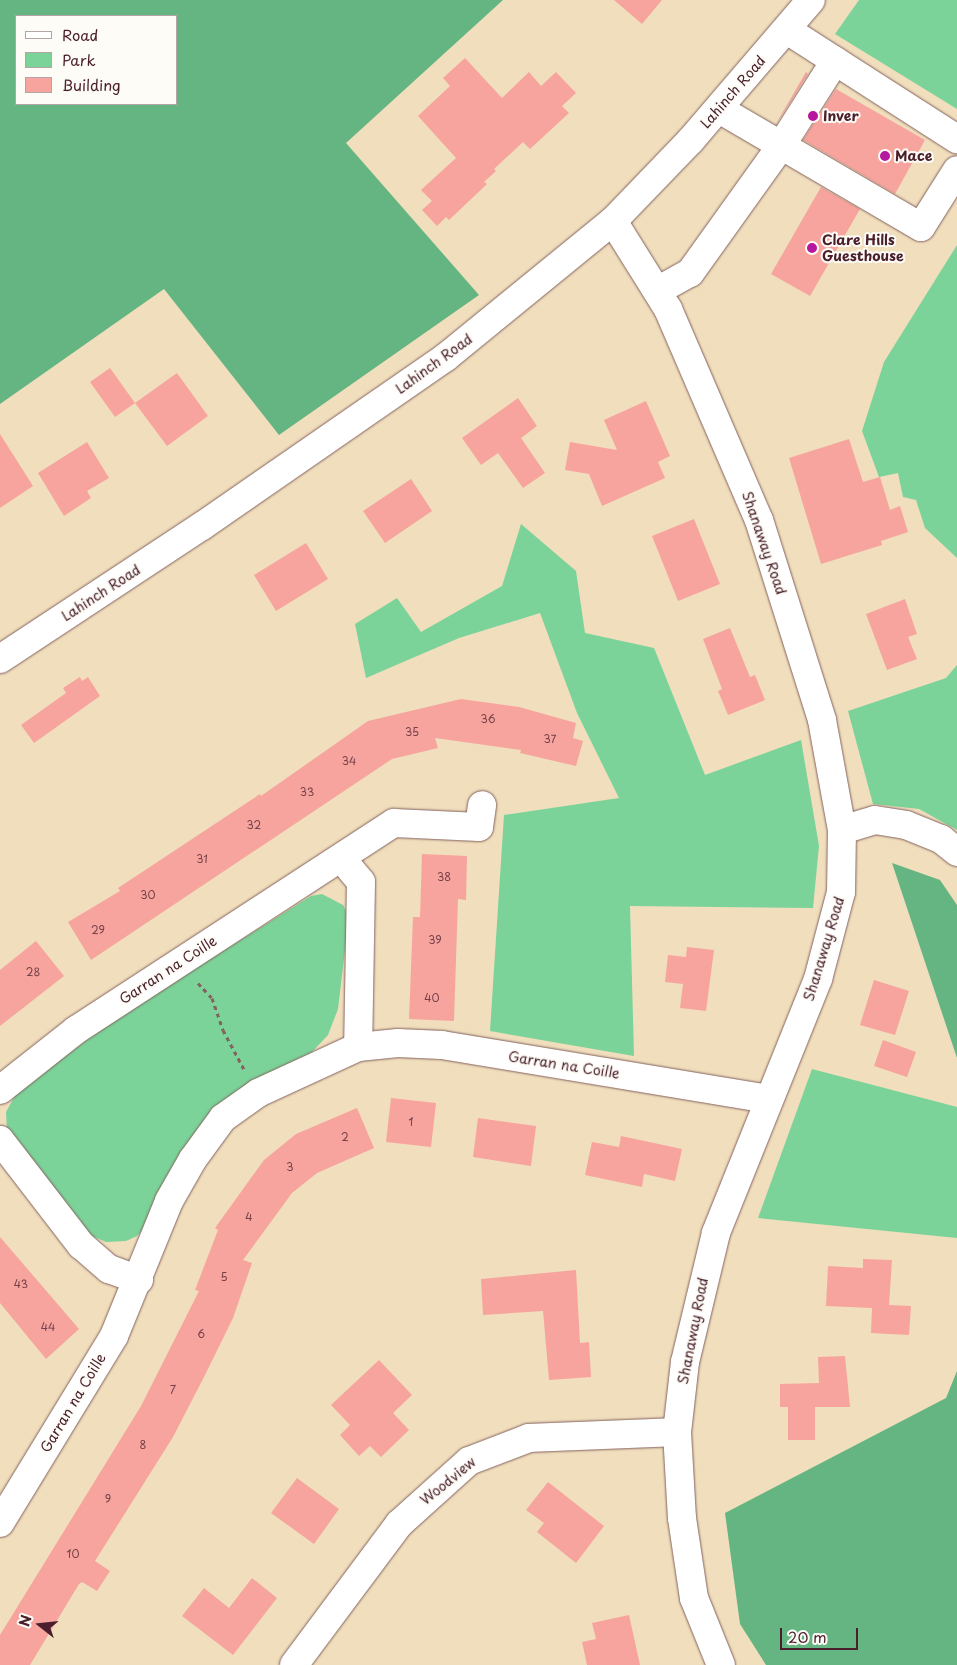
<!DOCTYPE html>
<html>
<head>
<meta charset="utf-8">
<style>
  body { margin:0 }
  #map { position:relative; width:957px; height:1665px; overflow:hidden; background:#f0debd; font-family:"Playpen Sans",sans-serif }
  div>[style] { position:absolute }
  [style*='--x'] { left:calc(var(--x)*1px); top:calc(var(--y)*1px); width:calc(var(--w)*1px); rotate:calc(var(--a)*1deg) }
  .green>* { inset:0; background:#7bd399 }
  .forest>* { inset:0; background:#64b581 }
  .building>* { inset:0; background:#f7a49f }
  .path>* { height:3px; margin-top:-1.5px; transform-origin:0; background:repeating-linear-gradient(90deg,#84625e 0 4px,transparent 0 8px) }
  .roads { filter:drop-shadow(0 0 1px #84625e) drop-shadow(0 0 1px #84625e) }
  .minor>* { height:28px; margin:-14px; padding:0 14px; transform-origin:14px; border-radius:14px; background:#fff }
  .major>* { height:28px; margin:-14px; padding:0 14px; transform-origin:14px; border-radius:14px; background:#fff }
  .dots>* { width:14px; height:14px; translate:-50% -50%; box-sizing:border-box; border:2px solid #fdfcf7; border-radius:50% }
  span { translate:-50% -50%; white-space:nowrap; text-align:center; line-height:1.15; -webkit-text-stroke:4px #fdfcf7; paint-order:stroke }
  .number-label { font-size:11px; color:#754048 }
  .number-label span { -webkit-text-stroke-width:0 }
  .street-label { font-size:14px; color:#4a1f2b }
  .poi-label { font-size:14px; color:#4a1f2b; font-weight:700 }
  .left { translate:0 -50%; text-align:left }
  .legend { position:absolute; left:15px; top:15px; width:162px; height:90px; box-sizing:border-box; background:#fdfcf7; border:1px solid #b5a4a5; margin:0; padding:6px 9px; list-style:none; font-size:15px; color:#4a1f2b }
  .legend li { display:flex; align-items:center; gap:10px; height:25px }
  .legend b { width:25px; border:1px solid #b5a4a5 }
  .north { position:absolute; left:15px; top:1600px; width:50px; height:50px; -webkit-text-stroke:4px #fdfcf7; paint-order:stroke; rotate:286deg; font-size:14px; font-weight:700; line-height:20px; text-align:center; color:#4a1f2b }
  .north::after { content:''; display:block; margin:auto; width:18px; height:22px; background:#4a1f2b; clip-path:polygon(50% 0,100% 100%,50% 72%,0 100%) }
  .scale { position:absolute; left:780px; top:1628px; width:78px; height:22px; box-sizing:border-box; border:2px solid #4a1f2b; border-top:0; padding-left:6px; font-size:15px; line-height:18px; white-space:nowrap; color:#4a1f2b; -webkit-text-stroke:4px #fdfcf7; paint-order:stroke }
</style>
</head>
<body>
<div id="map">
  <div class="green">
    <div style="clip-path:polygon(859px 0,957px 0,957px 109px,835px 34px)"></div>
    <div style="clip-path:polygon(957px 245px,957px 558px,925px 528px,916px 500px,903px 497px,898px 473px,879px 477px,862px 431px,884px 362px)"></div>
    <div style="clip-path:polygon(521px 524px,576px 571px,585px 633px,654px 648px,705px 775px,801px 740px,819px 846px,813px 908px,630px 906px,634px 1056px,490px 1031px,504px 815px,619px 798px,577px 713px,540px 613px,459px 638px,366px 678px,355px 624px,397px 598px,421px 632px,502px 586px)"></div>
    <div style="clip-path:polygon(957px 665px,957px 830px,919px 809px,873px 804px,848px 711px,946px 678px)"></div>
    <div style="clip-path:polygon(322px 894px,343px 905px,349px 916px,338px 1009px,328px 1035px,311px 1053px,235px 1097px,209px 1119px,157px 1194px,147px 1226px,137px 1236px,126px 1241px,106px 1242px,85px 1233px,7px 1131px,6px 1112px,17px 1092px,119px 1016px,311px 896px)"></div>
    <div style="clip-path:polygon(812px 1069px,957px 1107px,957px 1238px,758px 1218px)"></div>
  </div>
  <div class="forest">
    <div style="clip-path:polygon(evenodd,0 0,503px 0,346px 143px,479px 295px,279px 435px,164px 289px,0 404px,0 0,176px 16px,176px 104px,16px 104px,16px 16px,176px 16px)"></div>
    <div style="clip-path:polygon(892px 863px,940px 880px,957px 905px,957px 1058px)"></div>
    <div style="clip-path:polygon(957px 1371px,957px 1665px,766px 1665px,740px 1624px,725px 1513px,946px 1398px)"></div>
  </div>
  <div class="building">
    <div style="clip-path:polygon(614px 0,662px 0,642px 24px)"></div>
    <div style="clip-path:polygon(465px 58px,502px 98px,529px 72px,541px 86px,556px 72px,576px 93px,562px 106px,569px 113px,530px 149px,523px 142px,494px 169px,496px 171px,484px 182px,487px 184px,449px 220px,446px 217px,437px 226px,422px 210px,432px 201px,421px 190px,456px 158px,418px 116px,450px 86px,443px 78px)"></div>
    <div style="clip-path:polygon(806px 72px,808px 74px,776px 124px)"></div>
    <div style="clip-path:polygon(836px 89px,925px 140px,895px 194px,803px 140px)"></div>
    <div style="clip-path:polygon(821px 187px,860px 209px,810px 296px,771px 274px)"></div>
    <div style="clip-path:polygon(110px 368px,135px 403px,115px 417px,90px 382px)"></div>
    <div style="clip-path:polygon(177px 373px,208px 416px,167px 446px,135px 403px)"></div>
    <div style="clip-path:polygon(518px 398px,537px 426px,521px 438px,545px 473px,523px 488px,498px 453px,481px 465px,462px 438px)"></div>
    <div style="clip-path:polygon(646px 401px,670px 456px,658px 462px,665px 478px,602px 506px,589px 474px,565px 470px,570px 442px,617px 450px,604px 420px)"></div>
    <div style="clip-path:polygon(0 434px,33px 486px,0 508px)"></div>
    <div style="clip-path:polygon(849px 439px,863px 482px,880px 477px,890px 510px,900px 506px,908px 532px,881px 541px,882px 545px,821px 564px,789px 458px)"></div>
    <div style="clip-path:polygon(87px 442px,109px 478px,87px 491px,91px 498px,64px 516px,38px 473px)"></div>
    <div style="clip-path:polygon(411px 479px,432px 511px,385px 543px,363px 511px)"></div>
    <div style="clip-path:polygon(694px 519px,720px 584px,678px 601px,652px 536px)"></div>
    <div style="clip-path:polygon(306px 543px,328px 579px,276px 611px,254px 575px)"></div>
    <div style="clip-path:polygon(905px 599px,917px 634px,908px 637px,917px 659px,887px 670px,866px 614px)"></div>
    <div style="clip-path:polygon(730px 628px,750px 677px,755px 675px,765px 700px,728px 715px,718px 691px,722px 689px,703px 639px)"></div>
    <div style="clip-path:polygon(80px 677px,82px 681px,88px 677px,100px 696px,34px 743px,21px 725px,66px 693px,63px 688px)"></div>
    <div style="clip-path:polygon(461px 699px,519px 707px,576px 723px,573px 738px,583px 741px,576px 766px,520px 753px,521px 750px,435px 738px,438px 748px,392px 759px,91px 960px,68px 922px,120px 891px,118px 888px,260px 794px,261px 796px,368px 721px)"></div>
    <div style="clip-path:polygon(422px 854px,467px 856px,466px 900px,458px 899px,454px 1021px,409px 1019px,413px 917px,420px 917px)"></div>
    <div style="clip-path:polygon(36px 941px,64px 976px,0 1026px,0 970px)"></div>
    <div style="clip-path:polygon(687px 947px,714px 950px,706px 1011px,680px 1008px,683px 984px,665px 982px,668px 955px,686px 957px)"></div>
    <div style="clip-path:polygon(874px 980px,909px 991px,895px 1035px,860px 1025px)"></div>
    <div style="clip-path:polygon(883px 1040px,916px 1052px,907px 1077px,874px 1066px)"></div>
    <div style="clip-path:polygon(391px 1098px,436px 1103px,431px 1147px,386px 1142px)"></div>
    <div style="clip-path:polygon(357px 1108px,374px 1148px,317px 1173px,292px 1193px,243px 1260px,252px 1263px,233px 1318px,205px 1375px,173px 1437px,95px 1561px,110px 1571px,97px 1591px,82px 1582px,79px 1584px,30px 1665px,0 1665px,0 1635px,141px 1406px,199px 1291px,195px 1290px,218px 1230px,215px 1228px,264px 1160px,296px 1134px)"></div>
    <div style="clip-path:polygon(478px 1118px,536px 1126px,531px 1166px,473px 1157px)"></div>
    <div style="clip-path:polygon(621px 1136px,682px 1149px,675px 1181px,644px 1174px,642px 1187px,585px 1175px,592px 1142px,619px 1147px)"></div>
    <div style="clip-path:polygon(0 1237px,79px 1329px,46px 1359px,0 1303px)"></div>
    <div style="clip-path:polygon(863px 1259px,892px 1260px,889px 1305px,911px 1306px,909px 1335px,871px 1333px,872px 1308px,826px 1306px,828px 1266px,863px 1268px)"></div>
    <div style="clip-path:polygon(576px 1270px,580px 1343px,589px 1342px,591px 1377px,549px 1380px,543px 1311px,483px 1315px,481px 1279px)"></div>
    <div style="clip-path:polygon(845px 1356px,850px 1407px,815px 1407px,815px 1440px,788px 1440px,788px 1407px,780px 1407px,780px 1384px,819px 1383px,818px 1357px)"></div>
    <div style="clip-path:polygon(379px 1360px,412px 1395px,393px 1413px,409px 1430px,381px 1457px,370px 1446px,359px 1456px,340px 1435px,350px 1425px,331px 1405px)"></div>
    <div style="clip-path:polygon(297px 1478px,339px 1509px,314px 1544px,271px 1513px)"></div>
    <div style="clip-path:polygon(548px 1482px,604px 1526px,576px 1563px,537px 1532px,544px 1523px,526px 1510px)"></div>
    <div style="clip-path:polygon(252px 1578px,277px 1598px,233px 1655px,182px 1616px,204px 1588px,229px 1608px)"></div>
    <div style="clip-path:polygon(629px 1615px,640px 1665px,587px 1665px,582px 1642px,596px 1639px,592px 1623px)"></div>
  </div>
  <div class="path">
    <div style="--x:198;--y:983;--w:21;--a:47"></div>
    <div style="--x:212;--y:998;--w:34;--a:71"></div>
    <div style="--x:223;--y:1030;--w:47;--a:61.8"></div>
  </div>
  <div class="roads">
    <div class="minor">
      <div style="--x:787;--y:30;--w:202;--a:32.7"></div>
      <div style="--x:719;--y:109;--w:234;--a:30.3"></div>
      <div style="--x:921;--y:227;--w:67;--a:-57.7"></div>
      <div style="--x:613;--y:221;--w:104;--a:58"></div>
      <div style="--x:668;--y:309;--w:230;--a:66.7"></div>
      <div style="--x:759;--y:520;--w:210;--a:72.5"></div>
      <div style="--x:822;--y:720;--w:112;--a:79.7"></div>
      <div style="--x:842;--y:830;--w:62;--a:90.9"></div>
      <div style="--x:841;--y:892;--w:90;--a:104.8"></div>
      <div style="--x:818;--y:979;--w:274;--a:111.9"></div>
      <div style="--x:716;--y:1233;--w:133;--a:103.5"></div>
      <div style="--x:685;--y:1362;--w:70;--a:96.5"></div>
      <div style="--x:677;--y:1432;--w:86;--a:86.7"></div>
      <div style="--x:682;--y:1518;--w:81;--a:81.5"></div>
      <div style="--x:694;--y:1598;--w:72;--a:68.1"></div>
      <div style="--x:657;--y:291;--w:38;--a:-29"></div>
      <div style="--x:690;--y:273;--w:156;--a:-54.4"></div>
      <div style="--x:781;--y:146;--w:101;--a:-57.6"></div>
      <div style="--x:842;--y:830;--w:34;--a:-17"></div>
      <div style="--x:875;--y:820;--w:31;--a:9"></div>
      <div style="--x:906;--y:825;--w:38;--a:22"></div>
      <div style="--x:941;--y:839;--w:21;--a:39"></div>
      <div style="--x:341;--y:858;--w:31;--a:50"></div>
      <div style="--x:361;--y:882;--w:165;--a:91"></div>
      <div style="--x:0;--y:1090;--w:97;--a:-38.3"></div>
      <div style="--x:76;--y:1030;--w:379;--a:-33.1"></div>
      <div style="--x:394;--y:823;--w:85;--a:2.7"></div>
      <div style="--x:479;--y:827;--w:22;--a:-82"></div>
      <div style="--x:0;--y:1140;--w:133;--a:52.4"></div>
      <div style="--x:81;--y:1245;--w:37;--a:41"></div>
      <div style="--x:109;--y:1269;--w:32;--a:20"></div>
      <div style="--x:0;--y:1523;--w:219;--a:-58.6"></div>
      <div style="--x:114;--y:1336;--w:146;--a:-67.8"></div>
      <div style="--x:169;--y:1201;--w:48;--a:-60.3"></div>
      <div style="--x:193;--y:1159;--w:51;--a:-53.8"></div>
      <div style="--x:223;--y:1118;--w:43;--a:-35.5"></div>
      <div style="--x:258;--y:1093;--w:110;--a:-24.7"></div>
      <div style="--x:358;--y:1047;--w:40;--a:-5.7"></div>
      <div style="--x:398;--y:1043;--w:44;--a:2.6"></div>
      <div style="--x:442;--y:1045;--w:330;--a:9.4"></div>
      <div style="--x:294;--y:1665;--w:176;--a:-53.3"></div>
      <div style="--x:399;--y:1524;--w:94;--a:-42"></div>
      <div style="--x:469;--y:1461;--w:64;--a:-21"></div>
      <div style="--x:529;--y:1438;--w:148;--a:-2.3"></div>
    </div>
    <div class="major">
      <div style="--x:0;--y:659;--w:242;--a:-33.4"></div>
      <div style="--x:202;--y:526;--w:297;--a:-34.7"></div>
      <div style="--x:446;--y:357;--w:215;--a:-39.2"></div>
      <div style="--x:613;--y:221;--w:112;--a:-46.1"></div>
      <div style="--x:691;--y:140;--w:184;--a:-49.4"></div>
    </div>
  </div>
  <div class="dots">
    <div style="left:813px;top:116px;background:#b5179e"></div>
    <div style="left:885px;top:156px;background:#b5179e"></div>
    <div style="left:812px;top:248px;background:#b5179e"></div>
  </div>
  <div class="number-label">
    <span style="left:488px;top:719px">36</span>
    <span style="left:412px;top:732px">35</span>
    <span style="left:550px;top:739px">37</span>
    <span style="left:349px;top:761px">34</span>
    <span style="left:307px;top:792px">33</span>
    <span style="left:254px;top:825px">32</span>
    <span style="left:202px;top:859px">31</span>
    <span style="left:444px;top:877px">38</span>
    <span style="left:148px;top:895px">30</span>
    <span style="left:98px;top:930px">29</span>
    <span style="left:435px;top:940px">39</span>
    <span style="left:33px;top:972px">28</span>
    <span style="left:432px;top:998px">40</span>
    <span style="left:411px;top:1122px">1</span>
    <span style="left:345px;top:1137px">2</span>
    <span style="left:290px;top:1167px">3</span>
    <span style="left:249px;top:1217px">4</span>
    <span style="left:224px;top:1277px">5</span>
    <span style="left:21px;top:1284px">43</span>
    <span style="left:48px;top:1327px">44</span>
    <span style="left:201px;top:1334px">6</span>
    <span style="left:173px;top:1390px">7</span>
    <span style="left:143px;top:1445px">8</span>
    <span style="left:108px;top:1499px">9</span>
    <span style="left:73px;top:1554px">10</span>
  </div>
  <div class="street-label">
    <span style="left:733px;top:92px;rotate:-49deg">Lahinch Road</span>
    <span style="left:434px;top:364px;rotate:-36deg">Lahinch Road</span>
    <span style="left:764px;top:543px;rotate:71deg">Shanaway Road</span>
    <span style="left:101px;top:593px;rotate:-33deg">Lahinch Road</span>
    <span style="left:824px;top:949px;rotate:-73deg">Shanaway Road</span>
    <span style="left:168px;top:970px;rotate:-33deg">Garran na Coille</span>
    <span style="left:564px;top:1065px;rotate:9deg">Garran na Coille</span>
    <span style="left:693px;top:1331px;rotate:-79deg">Shanaway Road</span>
    <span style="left:73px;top:1403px;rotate:-59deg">Garran na Coille</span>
    <span style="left:448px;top:1481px;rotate:-39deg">Woodview</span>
  </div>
  <div class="poi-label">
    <span class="left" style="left:823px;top:116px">Inver</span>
    <span class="left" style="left:895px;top:156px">Mace</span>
    <span class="left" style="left:822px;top:248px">Clare Hills<br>Guesthouse</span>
  </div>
  <ul class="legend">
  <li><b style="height:6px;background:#fff"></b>Road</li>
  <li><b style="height:14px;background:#7bd399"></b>Park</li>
  <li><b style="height:14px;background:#f7a49f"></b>Building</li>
  </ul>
  <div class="north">N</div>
  <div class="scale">20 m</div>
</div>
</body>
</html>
